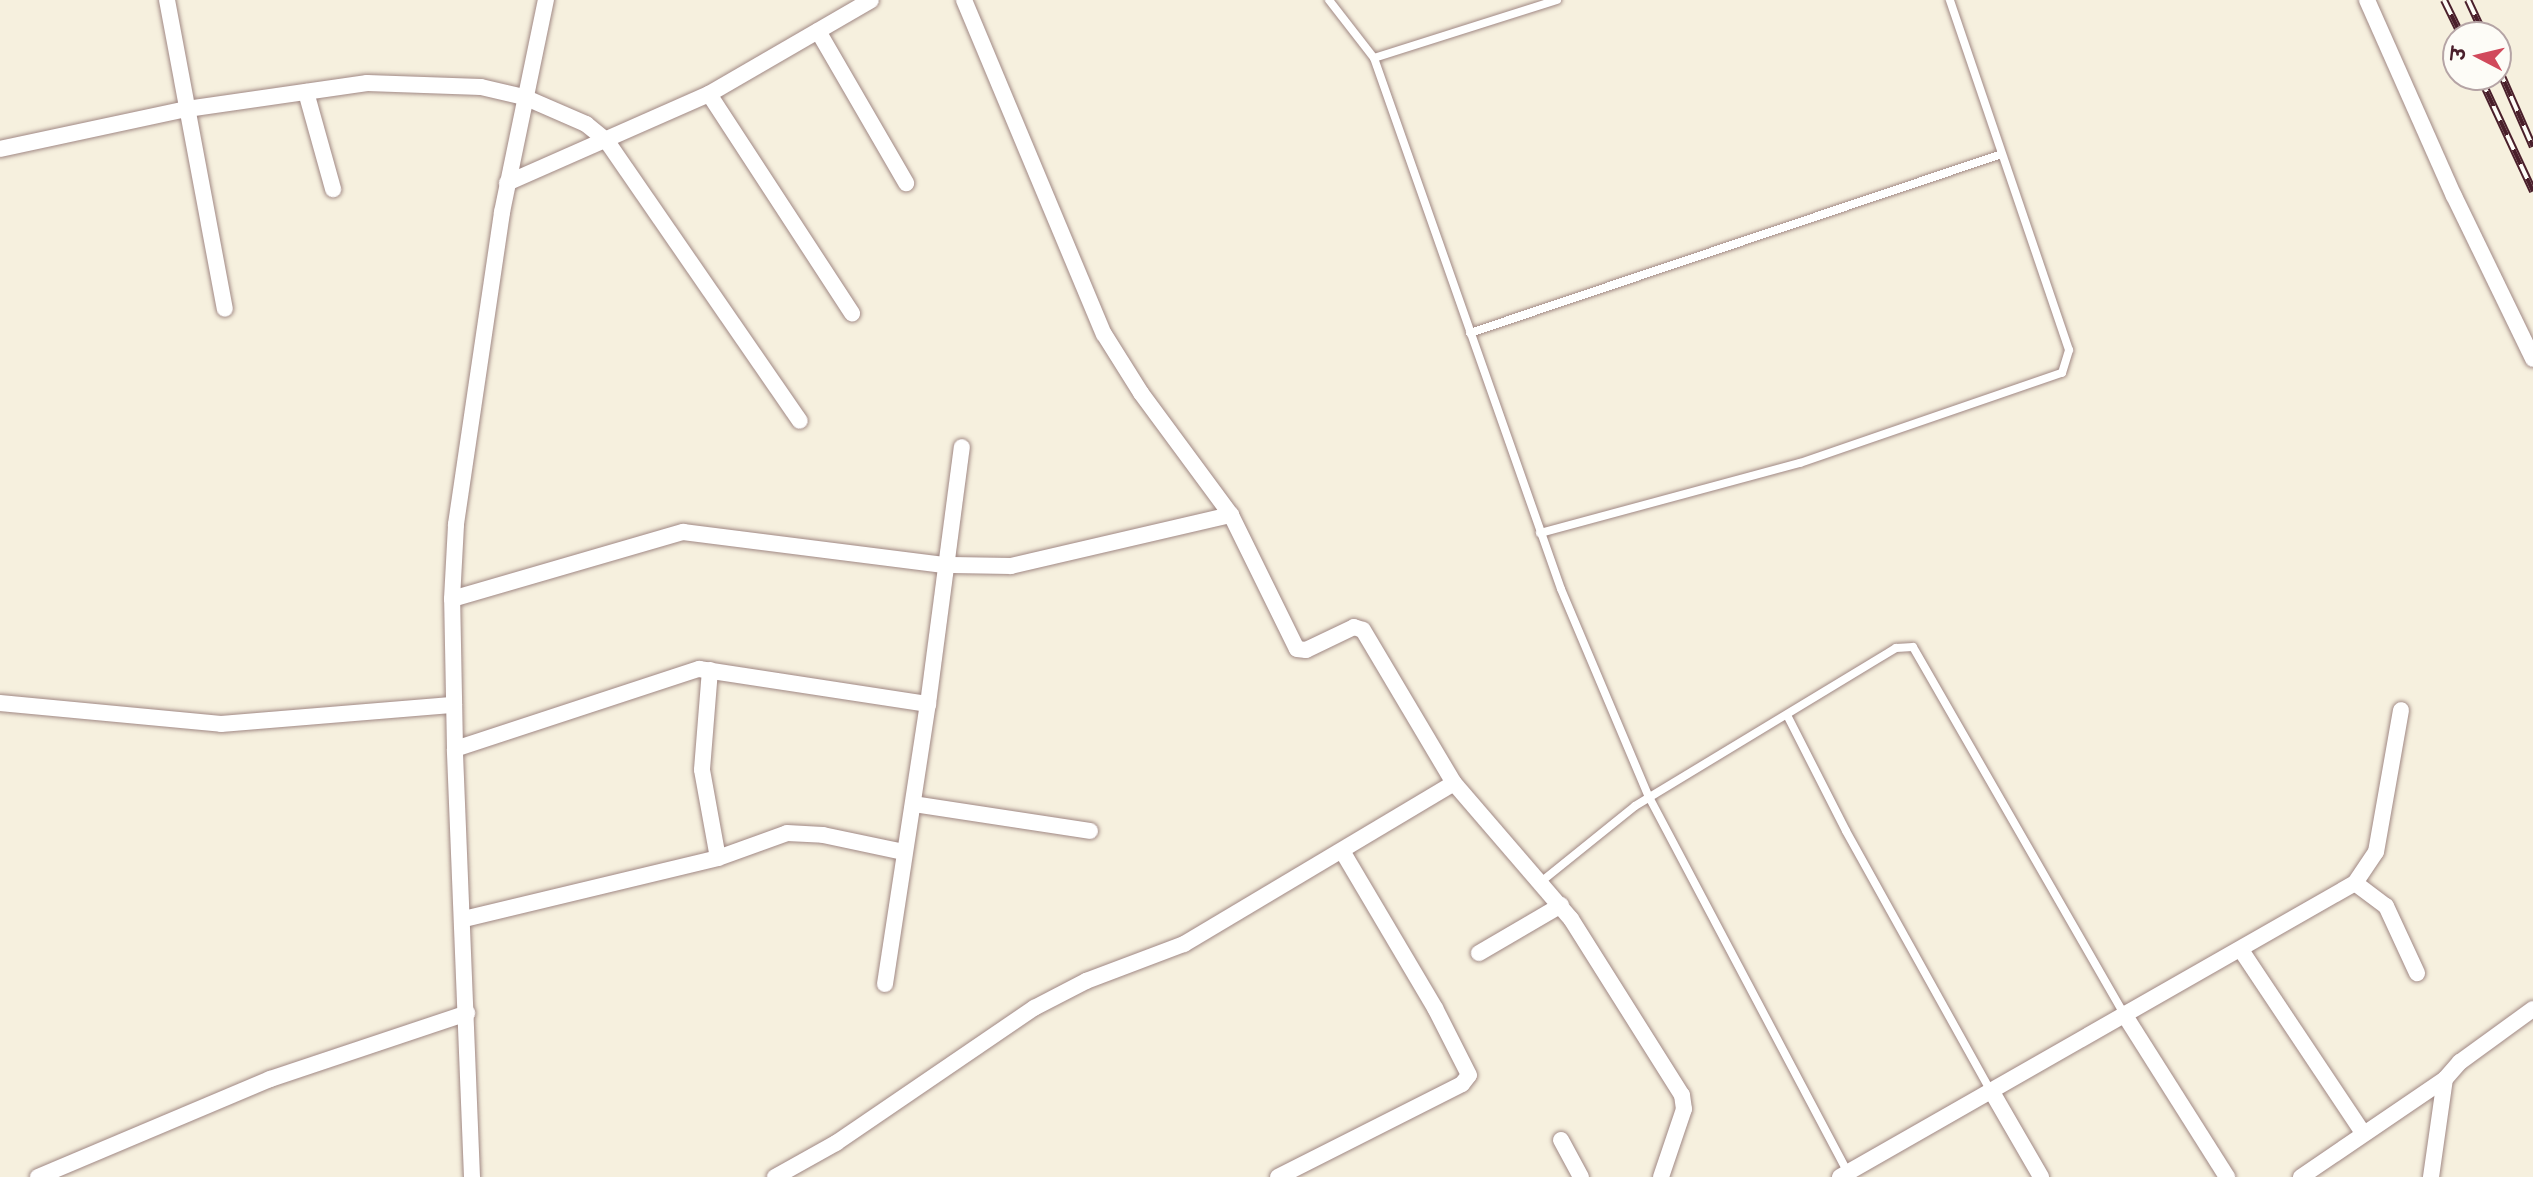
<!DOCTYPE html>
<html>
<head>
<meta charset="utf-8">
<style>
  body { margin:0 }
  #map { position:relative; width:2533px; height:1177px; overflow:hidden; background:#f6f0de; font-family:"Patrick Hand","Playpen Sans Deva",sans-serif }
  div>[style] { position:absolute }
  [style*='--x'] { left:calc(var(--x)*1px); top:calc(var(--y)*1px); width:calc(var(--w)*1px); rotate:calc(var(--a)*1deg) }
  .roads { filter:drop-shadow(0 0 2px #a08884) drop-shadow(0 0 2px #a08884) }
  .service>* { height:8px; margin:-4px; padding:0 4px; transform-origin:4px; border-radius:4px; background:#fff }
  .minor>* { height:16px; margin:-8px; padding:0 8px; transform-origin:8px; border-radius:8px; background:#fff }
  .rail>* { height:8px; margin-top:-4px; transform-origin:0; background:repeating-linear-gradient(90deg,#fdfcf7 0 16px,#4a1f2b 0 32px); box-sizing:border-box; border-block:2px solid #4a1f2b }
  span { translate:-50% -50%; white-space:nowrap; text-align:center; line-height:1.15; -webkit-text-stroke:5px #fdfcf7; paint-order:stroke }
  .north { position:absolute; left:2442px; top:21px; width:70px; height:70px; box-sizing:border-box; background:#fdfcf7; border:2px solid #b5a4a5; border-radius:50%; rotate:277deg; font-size:19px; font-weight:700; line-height:28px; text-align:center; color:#4a1f2b }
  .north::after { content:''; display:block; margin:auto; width:24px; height:32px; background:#d1495b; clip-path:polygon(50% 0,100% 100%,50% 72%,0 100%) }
</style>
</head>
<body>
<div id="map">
  <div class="roads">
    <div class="service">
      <div style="--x:1329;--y:0;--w:73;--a:52.2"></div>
      <div style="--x:1374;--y:58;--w:563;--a:70.6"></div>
      <div style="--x:1561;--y:589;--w:226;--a:67.1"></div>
      <div style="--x:1649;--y:797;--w:425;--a:62.1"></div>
      <div style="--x:1374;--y:58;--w:192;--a:-17.6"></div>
      <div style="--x:1470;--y:333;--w:561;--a:-18.6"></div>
      <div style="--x:1540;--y:533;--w:269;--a:-15.1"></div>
      <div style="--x:1800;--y:463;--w:277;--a:-19"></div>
      <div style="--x:2062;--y:373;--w:24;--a:-73"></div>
      <div style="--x:2069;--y:350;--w:370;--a:-108.8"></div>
      <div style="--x:1787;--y:715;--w:130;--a:63"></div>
      <div style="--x:1846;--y:831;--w:298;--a:60.9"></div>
      <div style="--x:1542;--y:881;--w:119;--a:-38.9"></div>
      <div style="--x:1635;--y:806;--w:305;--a:-31.2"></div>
      <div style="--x:1896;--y:648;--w:17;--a:-3"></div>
      <div style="--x:1913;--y:647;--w:423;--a:60.1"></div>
    </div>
    <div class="minor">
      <div style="--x:167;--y:0;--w:314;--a:79.4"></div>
      <div style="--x:964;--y:0;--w:362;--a:67.3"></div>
      <div style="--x:1104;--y:334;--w:70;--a:57.9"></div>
      <div style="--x:1141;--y:393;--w:152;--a:53.6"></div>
      <div style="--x:1231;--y:515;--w:149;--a:63.8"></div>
      <div style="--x:1297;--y:649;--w:9;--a:6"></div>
      <div style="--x:1306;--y:650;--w:53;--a:-25.6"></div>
      <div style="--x:1354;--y:627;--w:9;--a:18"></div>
      <div style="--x:1363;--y:630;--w:178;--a:59.3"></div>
      <div style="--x:1454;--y:783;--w:179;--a:49.3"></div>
      <div style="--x:1571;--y:919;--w:208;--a:57.8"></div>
      <div style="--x:1682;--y:1095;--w:14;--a:82"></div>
      <div style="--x:1684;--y:1109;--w:72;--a:108.7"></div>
      <div style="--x:2367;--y:0;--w:214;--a:66.1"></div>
      <div style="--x:2454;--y:196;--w:181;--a:64.1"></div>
      <div style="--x:818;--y:31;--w:176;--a:59.9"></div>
      <div style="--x:306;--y:92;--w:101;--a:74.4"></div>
      <div style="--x:709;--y:94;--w:262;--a:56.9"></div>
      <div style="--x:0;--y:149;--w:191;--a:-12.1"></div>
      <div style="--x:187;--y:109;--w:182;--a:-8.2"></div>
      <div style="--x:367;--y:83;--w:114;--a:2"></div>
      <div style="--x:481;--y:87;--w:44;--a:13.1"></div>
      <div style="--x:524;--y:97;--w:68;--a:23.5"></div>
      <div style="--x:586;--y:124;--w:26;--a:39"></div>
      <div style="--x:606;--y:140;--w:341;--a:55.4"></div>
      <div style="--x:507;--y:183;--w:221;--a:-23.8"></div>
      <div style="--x:709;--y:94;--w:187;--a:-30.1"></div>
      <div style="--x:452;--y:599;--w:241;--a:-16.2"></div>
      <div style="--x:683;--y:532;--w:265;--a:7.2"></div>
      <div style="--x:946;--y:565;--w:65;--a:0.9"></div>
      <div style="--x:1011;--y:566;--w:226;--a:-13.1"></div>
      <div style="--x:710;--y:670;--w:100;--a:94.6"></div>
      <div style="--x:702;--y:770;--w:89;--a:79.7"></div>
      <div style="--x:0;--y:703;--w:222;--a:5.4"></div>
      <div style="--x:221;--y:724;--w:234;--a:-4.7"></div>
      <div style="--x:455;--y:749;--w:257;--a:-18.2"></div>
      <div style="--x:699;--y:669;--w:232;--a:8.7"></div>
      <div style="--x:914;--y:804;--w:178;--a:8.7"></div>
      <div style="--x:2355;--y:883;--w:39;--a:37"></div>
      <div style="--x:2386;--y:906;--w:74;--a:65.2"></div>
      <div style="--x:464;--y:919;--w:261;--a:-13.5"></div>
      <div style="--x:718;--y:858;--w:73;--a:-19.9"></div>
      <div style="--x:787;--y:833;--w:36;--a:3"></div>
      <div style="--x:823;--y:835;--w:83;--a:11.9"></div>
      <div style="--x:2241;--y:950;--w:220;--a:56.3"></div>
      <div style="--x:1479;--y:953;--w:95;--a:-30.3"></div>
      <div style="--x:885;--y:984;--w:283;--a:-81.3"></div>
      <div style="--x:928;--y:704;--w:259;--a:-82.5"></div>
      <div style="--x:2124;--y:1014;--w:193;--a:57.7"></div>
      <div style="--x:1992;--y:1092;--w:98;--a:60"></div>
      <div style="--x:1561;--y:1140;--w:42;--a:61.6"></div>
      <div style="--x:38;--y:1177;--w:252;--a:-22.9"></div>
      <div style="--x:270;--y:1079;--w:208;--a:-18.5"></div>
      <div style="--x:472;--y:1177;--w:428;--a:-92.3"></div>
      <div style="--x:455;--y:749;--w:150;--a:-91.1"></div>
      <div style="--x:452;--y:599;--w:75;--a:-86.9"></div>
      <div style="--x:456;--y:524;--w:315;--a:-81.6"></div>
      <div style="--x:502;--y:212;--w:217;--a:-78.3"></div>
      <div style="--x:775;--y:1177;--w:70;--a:-29.1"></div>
      <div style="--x:836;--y:1143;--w:240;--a:-34.3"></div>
      <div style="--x:1034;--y:1008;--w:59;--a:-27.4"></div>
      <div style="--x:1086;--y:981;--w:105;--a:-20.7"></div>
      <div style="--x:1184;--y:944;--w:314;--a:-30.8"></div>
      <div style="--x:1278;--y:1177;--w:206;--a:-26.8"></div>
      <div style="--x:1462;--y:1084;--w:11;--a:-52"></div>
      <div style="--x:1469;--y:1075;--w:75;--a:-116.9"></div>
      <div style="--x:1435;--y:1008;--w:182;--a:-120.6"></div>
      <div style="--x:1840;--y:1177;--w:593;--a:-29.72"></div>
      <div style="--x:2355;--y:883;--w:37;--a:-56"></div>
      <div style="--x:2376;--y:852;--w:144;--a:-80"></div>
      <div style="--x:2301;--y:1177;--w:174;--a:-34.2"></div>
      <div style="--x:2431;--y:1177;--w:99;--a:-81.9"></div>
      <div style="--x:2445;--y:1079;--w:23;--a:-49"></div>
      <div style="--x:2460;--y:1062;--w:90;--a:-36"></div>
    </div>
  </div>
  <div class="rail">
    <div style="--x:2444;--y:0;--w:39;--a:64"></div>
    <div style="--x:2468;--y:0;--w:38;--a:65"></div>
    <div style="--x:2498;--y:67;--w:87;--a:66.4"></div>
    <div style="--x:2480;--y:77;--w:126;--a:65.1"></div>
  </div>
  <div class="north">उ</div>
</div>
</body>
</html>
